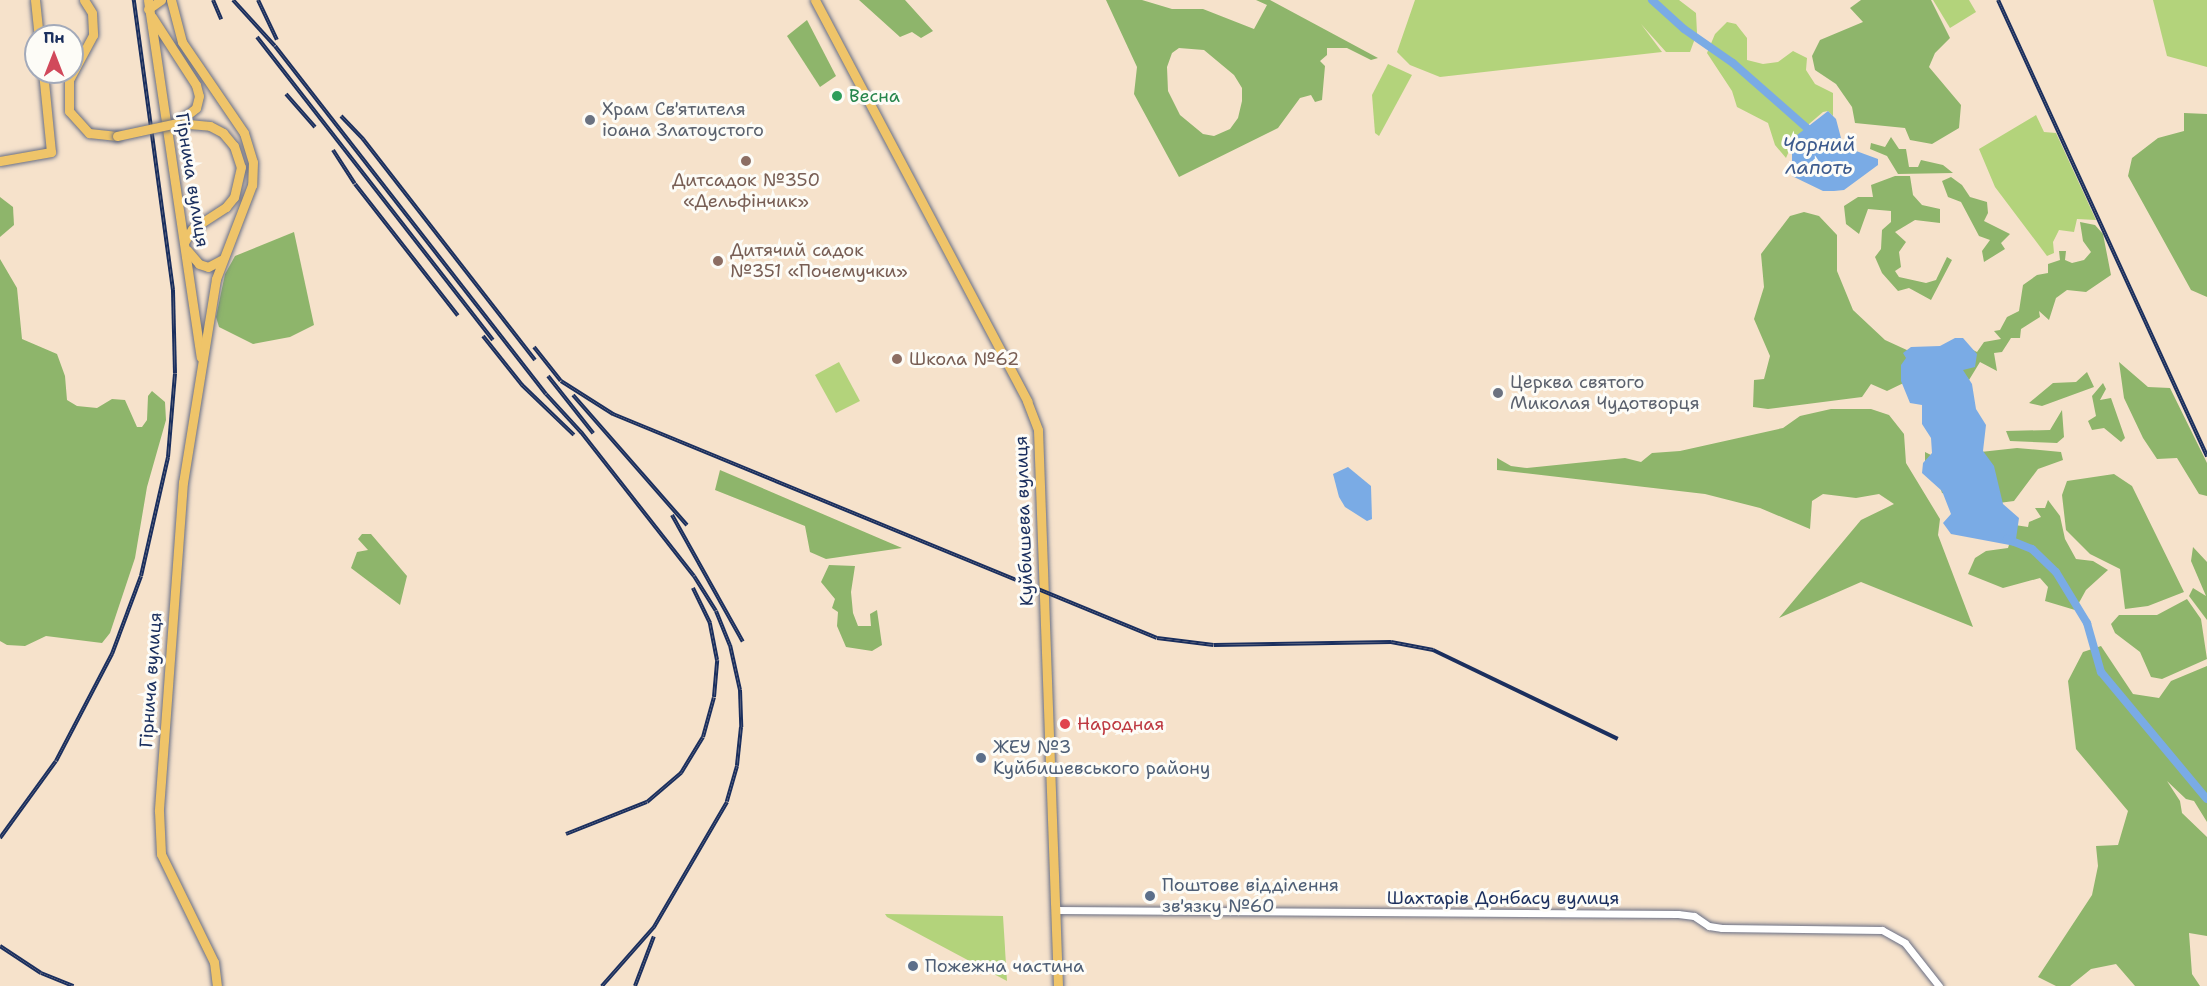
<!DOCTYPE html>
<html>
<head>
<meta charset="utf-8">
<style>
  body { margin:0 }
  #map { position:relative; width:2207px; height:986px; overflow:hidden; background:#f6e2cb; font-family:"Shantell Sans",sans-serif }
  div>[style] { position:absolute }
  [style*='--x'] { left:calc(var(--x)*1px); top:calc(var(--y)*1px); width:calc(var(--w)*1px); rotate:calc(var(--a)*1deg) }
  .green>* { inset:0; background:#b3d37b }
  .forest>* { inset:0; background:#8eb56b }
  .water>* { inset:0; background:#7aabe5 }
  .river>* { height:8px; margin:-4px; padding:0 4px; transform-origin:4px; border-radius:4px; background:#7aabe5 }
  .roads { filter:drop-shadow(0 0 2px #686e84) drop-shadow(0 0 2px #686e84) }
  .minor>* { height:7px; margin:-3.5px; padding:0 3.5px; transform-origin:3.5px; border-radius:3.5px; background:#fff }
  .major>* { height:9px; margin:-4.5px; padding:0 4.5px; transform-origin:4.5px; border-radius:4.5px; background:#efc469 }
  .rail>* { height:4px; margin-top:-2px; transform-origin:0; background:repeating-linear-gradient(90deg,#fdfcf7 0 4.5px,#1b2f5e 0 9px); box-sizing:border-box; border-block:2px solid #1b2f5e }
  .bridges { filter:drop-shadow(0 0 2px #686e84) drop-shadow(0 0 2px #686e84) }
  .major-bridge>* { height:9px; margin:-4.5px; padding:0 4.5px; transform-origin:4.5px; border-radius:4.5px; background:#efc469 }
  .dots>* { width:16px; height:16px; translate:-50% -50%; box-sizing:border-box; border:3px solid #fdfcf7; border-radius:50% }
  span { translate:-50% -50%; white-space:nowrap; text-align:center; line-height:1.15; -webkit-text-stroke:6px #fdfcf7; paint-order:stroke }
  .leisure-label { font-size:18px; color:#27864d }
  .left { translate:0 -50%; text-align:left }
  .worship-label { font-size:18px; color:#5b616d }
  .street-label { font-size:18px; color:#1b2f5e }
  .education-label { font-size:18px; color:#785e54 }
  .health-label { font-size:18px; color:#be3a42 }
  .service-label { font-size:18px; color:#4e5e75 }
  .water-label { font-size:20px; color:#3c5a8d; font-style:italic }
  .north { position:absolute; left:24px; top:24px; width:60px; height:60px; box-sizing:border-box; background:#fdfcf7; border:2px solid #a3aaba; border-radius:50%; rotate:0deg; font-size:16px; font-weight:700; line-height:24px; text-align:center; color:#1b2f5e }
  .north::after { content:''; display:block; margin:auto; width:21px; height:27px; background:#d1495b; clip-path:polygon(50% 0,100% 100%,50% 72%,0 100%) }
</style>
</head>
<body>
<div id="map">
  <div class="green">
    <div style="clip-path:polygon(1415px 0,1679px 0,1696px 13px,1697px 33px,1690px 52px,1666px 52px,1641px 24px,1662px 52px,1440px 77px,1410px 65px,1397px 52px)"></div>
    <div style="clip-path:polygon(1933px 0,1969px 0,1976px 12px,1950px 28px)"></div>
    <div style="clip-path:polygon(2153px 0,2207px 0,2207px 67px,2167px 56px)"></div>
    <div style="clip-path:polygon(1727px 22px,1736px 24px,1747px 38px,1747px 60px,1763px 64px,1778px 62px,1793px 51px,1807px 58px,1806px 70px,1815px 84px,1833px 93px,1833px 116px,1828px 111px,1823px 112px,1809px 124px,1804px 134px,1795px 137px,1786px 158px,1775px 145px,1768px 123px,1737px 107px,1732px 91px,1707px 53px,1715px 34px)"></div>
    <div style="clip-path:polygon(1388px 64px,1412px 75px,1379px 136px,1375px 133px,1372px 95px)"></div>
    <div style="clip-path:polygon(2036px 115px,2044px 132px,2056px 133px,2096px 220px,2077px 219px,2074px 232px,2059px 230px,2053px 242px,2054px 253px,2047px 256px,1995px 187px,1979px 149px)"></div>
    <div style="clip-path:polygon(839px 362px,860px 401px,836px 413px,815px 375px)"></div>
    <div style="clip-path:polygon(885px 914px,1003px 916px,1007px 981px,887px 917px)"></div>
  </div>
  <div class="forest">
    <div style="clip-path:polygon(859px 0,905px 0,933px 31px,921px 38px,912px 32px,900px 37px)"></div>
    <div style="clip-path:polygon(evenodd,1106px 0,1142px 0,1172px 9px,1203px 9px,1254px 29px,1267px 5px,1256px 0,1270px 0,1378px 58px,1371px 60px,1347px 48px,1327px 48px,1327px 55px,1320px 61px,1325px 66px,1322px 100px,1315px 102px,1311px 95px,1300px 98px,1278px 128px,1179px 177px,1134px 94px,1137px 67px,1106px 0,1179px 48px,1204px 50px,1234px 75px,1242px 88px,1242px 101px,1238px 118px,1230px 129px,1214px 136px,1203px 134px,1180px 115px,1168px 91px,1167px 67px,1172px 53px,1179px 48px)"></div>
    <div style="clip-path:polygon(1861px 0,1931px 0,1950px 38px,1935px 53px,1929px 67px,1961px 105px,1959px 128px,1932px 144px,1910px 140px,1905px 128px,1855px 123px,1852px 107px,1836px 84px,1815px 70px,1812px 56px,1820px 40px,1863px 22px,1850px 8px)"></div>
    <div style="clip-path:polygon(807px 20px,836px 76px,820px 87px,787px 36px)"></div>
    <div style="clip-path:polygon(2184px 113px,2207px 114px,2207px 297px,2191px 290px,2128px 176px,2132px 158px,2158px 138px,2184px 131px)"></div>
    <div style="clip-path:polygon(1891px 137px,1899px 149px,1906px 149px,1909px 167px,1918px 167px,1921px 160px,1943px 165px,1953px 173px,1898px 174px,1887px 156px,1870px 149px,1871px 143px,1885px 147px)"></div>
    <div style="clip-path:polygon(1895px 176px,1910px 176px,1913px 195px,1922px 205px,1940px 209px,1940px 223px,1915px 220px,1895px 232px,1906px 242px,1899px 252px,1901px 267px,1895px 271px,1899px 277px,1926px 283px,1936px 280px,1947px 257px,1952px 260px,1931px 300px,1909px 288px,1898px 291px,1882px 273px,1875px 257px,1881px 249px,1882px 230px,1891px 222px,1891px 211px,1868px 209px,1859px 234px,1846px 224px,1844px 206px,1858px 197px,1873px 197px,1871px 185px)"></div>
    <div style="clip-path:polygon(1951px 177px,1962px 185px,1970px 197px,1987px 202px,1988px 213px,1984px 221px,2010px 234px,2001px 243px,2005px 249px,1984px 262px,1982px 251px,1990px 240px,1979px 236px,1961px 202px,1948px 197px,1942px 181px)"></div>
    <div style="clip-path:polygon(0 197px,13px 207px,14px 225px,0 237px)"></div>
    <div style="clip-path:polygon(1804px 212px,1819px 216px,1837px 235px,1837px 271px,1853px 310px,1885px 340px,1909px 351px,1918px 376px,1887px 391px,1871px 384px,1862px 397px,1768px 409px,1753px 407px,1754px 380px,1764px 379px,1770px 356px,1754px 319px,1764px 287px,1761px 254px,1790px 216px)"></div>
    <div style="clip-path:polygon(2080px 222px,2095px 225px,2103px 234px,2111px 275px,2086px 292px,2067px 290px,2056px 298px,2049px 320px,2039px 311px,2040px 317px,2021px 329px,2020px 338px,2011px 338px,2002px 352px,1994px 353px,1997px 371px,1980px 362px,1969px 380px,1960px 368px,1969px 348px,1977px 352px,1984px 342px,2001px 339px,1994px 331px,2000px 330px,2007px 317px,2019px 311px,2023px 285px,2037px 275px,2048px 273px,2048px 264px,2060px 260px,2059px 251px,2066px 251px,2065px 260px,2072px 263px,2084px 260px,2091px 252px,2083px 241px)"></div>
    <div style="clip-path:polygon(294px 232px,314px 325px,290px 337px,253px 344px,219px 327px,216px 317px,225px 274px,235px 256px)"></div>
    <div style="clip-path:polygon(0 259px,17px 288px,22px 339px,57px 354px,65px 376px,67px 400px,77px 406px,97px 408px,112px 399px,125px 400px,137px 427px,142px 427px,147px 420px,148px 396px,152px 391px,165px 402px,166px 420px,147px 487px,135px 558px,110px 633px,102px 643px,46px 636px,25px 646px,7px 645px,0 641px)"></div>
    <div style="clip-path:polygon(2119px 362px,2148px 387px,2170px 388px,2207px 463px,2207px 496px,2199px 494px,2177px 458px,2157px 459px,2143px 438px,2124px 398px)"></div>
    <div style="clip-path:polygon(2087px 372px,2094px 387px,2042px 406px,2029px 403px,2053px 383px,2076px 382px)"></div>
    <div style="clip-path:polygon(2103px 383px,2106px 389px,2100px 400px,2111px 398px,2125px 438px,2121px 442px,2104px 428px,2092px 430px,2088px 421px,2096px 416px,2092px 396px)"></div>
    <div style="clip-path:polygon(1831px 409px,1871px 409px,1889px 415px,1904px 434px,1906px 463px,1940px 519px,1938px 535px,1973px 627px,1861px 582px,1779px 618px,1861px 520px,1894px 504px,1879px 494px,1856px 498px,1823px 494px,1812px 501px,1810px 529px,1760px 508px,1705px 494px,1497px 470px,1497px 458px,1511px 466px,1527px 468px,1625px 458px,1641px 462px,1652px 453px,1680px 451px,1783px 428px,1800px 416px)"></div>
    <div style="clip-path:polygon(2062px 410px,2064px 437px,2057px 443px,2010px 441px,2006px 431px,2050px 430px)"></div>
    <div style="clip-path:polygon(2017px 448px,2061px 452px,2063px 460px,2038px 469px,2014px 501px,1991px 504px,1942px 493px,1936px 474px,1925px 461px,1925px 452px,1935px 457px)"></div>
    <div style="clip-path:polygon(720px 470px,902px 548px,826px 559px,810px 552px,805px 526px,715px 490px)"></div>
    <div style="clip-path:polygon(2114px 474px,2132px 486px,2184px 592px,2148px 606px,2125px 609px,2120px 569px,2090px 554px,2066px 530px,2062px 495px,2067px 481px)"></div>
    <div style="clip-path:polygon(2048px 500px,2060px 516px,2065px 539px,2076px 559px,2093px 561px,2108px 570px,2086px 590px,2075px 610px,2045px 601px,2048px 587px,2040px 578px,2003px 588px,1968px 574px,1975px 558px,1986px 551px,2008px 548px,2015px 525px,2028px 527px,2029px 522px,2041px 517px,2035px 508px,2045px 508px)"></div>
    <div style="clip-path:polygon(362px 534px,371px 534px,407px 576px,400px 605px,351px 568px,357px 552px,368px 550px,358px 539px)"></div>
    <div style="clip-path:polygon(2193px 547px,2207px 562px,2207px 620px,2189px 596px,2193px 588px,2206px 596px,2191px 561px)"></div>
    <div style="clip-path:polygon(829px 565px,855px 566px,851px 592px,853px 613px,858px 626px,871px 626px,870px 614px,877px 610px,882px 645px,872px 651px,846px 647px,837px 626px,838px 612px,832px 608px,835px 599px,821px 582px)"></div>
    <div style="clip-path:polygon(2187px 599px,2201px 619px,2207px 659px,2162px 679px,2151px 677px,2140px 652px,2115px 633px,2111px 624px,2119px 615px,2157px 615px)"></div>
    <div style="clip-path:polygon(2101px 646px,2133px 694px,2159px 698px,2171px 681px,2207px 666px,2207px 822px,2194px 801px,2186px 799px,2167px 781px,2180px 801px,2182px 813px,2207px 837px,2207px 936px,2189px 933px,2192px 974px,2200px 986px,2135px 986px,2116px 964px,2091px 969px,2070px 986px,2056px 986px,2038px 977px,2092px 895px,2098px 866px,2096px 846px,2118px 845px,2128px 811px,2076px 749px,2068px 681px,2083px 652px)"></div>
  </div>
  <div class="water">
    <div style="clip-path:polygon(1828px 111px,1836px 119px,1841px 138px,1848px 148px,1878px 159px,1878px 165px,1844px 190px,1834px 191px,1823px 191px,1792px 176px,1792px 139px)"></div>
    <div style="clip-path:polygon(1955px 338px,1963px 338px,1977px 354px,1975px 367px,1963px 370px,1972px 384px,1976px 409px,1986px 425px,1983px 451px,1994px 466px,2003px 504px,2019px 518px,2015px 546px,1951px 534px,1943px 523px,1951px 514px,1942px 491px,1922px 473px,1923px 463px,1932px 453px,1931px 438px,1922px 424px,1922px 405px,1910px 403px,1901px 381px,1901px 365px,1906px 358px,1903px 353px,1911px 347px,1940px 346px)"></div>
    <div style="clip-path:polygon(1348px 467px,1371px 486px,1372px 519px,1367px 521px,1345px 507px,1339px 497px,1333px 474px)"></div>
  </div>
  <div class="river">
    <div style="--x:1652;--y:0;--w:43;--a:42.2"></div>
    <div style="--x:1684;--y:29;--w:60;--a:34.8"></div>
    <div style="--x:1733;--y:63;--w:109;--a:41.3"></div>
    <div style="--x:2007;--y:539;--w:27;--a:22"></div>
    <div style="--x:2032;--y:549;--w:33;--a:44"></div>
    <div style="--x:2056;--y:572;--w:60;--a:58.7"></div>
    <div style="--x:2087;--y:623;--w:51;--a:74.1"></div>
    <div style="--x:2101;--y:672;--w:165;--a:50.2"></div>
  </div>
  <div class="roads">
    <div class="minor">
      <div style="--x:1055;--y:910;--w:623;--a:0.37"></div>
      <div style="--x:1678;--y:914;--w:16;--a:7"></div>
      <div style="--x:1694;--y:916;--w:18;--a:34"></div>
      <div style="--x:1709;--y:926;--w:13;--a:9"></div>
      <div style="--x:1722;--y:928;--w:160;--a:0.7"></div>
      <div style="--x:1882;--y:930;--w:26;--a:29"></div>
      <div style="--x:1905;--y:943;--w:55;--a:51.7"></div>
    </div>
    <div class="major">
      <div style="--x:35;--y:0;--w:36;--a:84"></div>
      <div style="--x:84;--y:0;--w:15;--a:58"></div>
      <div style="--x:92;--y:13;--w:22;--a:87"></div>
      <div style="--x:93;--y:35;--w:51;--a:118.1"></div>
      <div style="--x:69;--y:80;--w:31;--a:90"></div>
      <div style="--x:69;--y:111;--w:30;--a:48"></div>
      <div style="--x:89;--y:133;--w:28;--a:6"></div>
      <div style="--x:148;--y:0;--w:361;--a:81.6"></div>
      <div style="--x:171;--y:0;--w:43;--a:75.3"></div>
      <div style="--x:182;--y:42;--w:110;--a:55.7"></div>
      <div style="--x:244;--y:133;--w:30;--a:73"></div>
      <div style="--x:253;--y:162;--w:23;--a:92"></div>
      <div style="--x:252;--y:185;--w:101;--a:111"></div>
      <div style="--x:216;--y:279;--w:206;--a:99.2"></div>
      <div style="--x:183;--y:482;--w:330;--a:94.2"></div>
      <div style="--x:159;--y:811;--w:43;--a:87.3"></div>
      <div style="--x:161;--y:854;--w:120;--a:63.9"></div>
      <div style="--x:214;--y:962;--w:24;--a:83"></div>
      <div style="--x:815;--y:0;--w:454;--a:62.1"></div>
      <div style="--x:1027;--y:401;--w:31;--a:69"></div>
      <div style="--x:1038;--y:430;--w:556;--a:87.94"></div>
      <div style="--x:148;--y:9;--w:16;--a:-35"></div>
      <div style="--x:152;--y:17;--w:81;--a:57.1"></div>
      <div style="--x:196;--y:85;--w:11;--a:75"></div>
      <div style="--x:199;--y:96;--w:12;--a:104"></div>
      <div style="--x:196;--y:108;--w:24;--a:142"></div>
      <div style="--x:177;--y:123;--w:33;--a:5"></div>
      <div style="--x:210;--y:126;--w:15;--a:28"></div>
      <div style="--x:223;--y:133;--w:17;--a:50"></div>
      <div style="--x:234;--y:146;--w:22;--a:72"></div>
      <div style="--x:241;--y:167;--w:31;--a:103"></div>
      <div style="--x:234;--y:197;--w:13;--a:129"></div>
      <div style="--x:226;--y:207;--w:40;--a:147.1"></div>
      <div style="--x:192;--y:229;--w:14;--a:120"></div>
      <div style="--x:0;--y:161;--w:52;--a:-10"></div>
      <div style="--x:51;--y:152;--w:80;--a:-95.7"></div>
      <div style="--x:187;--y:250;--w:18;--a:49"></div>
      <div style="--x:199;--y:264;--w:9;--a:18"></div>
      <div style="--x:208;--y:267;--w:17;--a:-28"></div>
    </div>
  </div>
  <div class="rail">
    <div style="--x:213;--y:0;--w:21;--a:67"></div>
    <div style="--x:233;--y:0;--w:62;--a:47.6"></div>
    <div style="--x:275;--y:46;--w:441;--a:52.1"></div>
    <div style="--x:546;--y:394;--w:52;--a:47.4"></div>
    <div style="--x:581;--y:432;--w:183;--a:51.9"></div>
    <div style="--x:694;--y:576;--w:41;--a:57.8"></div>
    <div style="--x:716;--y:611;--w:37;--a:68"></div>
    <div style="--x:730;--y:645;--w:46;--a:77.5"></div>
    <div style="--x:740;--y:690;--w:37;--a:88"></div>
    <div style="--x:741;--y:727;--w:39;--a:96"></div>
    <div style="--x:737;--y:766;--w:37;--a:106"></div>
    <div style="--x:727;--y:802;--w:145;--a:120.3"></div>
    <div style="--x:654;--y:927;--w:79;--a:131.4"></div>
    <div style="--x:258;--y:0;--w:44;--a:64.6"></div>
    <div style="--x:1998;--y:0;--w:502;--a:65.38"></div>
    <div style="--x:257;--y:37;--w:384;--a:52.1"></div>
    <div style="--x:286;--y:94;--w:44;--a:48.7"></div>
    <div style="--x:341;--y:116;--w:32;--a:46"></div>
    <div style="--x:363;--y:139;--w:280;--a:52.1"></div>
    <div style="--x:333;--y:150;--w:40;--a:57.1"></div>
    <div style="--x:355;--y:184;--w:167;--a:52"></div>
    <div style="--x:483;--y:336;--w:63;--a:51.5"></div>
    <div style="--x:522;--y:385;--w:72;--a:43.9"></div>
    <div style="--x:534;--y:347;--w:43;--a:51.5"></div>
    <div style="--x:561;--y:381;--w:62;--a:32.4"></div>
    <div style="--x:613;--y:414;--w:588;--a:22.38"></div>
    <div style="--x:1157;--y:638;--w:57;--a:7"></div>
    <div style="--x:1214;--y:645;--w:177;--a:-1"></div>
    <div style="--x:1391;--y:642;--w:43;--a:10.8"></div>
    <div style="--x:1433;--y:650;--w:205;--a:25.7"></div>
    <div style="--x:548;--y:376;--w:73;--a:51.7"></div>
    <div style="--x:573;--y:395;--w:173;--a:48.8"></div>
    <div style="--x:672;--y:515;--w:145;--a:60.8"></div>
    <div style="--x:566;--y:834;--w:87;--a:-21.6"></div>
    <div style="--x:647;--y:802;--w:45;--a:-40.5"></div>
    <div style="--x:681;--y:773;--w:42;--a:-58.6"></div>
    <div style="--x:703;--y:737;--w:41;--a:-74.6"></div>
    <div style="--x:714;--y:697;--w:37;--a:-85"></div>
    <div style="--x:717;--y:660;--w:38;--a:-101"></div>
    <div style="--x:710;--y:623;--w:39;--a:-116"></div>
    <div style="--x:0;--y:838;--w:95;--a:-54"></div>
    <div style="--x:56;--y:761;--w:121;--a:-62.4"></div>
    <div style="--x:112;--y:654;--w:83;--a:-69.6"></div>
    <div style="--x:141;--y:576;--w:122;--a:-77.2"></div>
    <div style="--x:168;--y:457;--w:84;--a:-85.2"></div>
    <div style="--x:175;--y:373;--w:83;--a:-91.4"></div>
    <div style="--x:173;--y:290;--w:293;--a:-97.7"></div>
    <div style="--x:0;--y:946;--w:49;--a:33.4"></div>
    <div style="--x:41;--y:973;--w:35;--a:22"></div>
    <div style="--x:635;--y:986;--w:53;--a:-69.2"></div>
  </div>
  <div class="bridges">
    <div class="major-bridge">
      <div style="--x:117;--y:136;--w:61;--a:-12.2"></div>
    </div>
  </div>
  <div class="dots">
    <div style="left:837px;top:96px;background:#2e9e5b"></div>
    <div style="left:590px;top:120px;background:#6b7280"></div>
    <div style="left:746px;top:161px;background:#8d6e63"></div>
    <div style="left:718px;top:261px;background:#8d6e63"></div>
    <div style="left:897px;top:359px;background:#8d6e63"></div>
    <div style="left:1498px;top:393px;background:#6b7280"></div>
    <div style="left:1065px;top:724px;background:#e0444e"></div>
    <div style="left:981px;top:758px;background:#5c6f8a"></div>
    <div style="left:1150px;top:896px;background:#5c6f8a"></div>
    <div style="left:913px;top:966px;background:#5c6f8a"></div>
  </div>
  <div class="leisure-label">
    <span class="left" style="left:849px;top:96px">Весна</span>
  </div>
  <div class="worship-label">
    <span class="left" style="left:602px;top:120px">Храм Св'ятителя<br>іоана Златоустого</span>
    <span class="left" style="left:1510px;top:393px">Церква святого<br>Миколая Чудотворця</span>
  </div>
  <div class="street-label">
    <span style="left:192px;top:180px;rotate:81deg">Гірнича вулиця</span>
    <span style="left:1024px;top:521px;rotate:-92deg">Куйбишева вулиця</span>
    <span style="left:151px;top:680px;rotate:-86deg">Гірнича вулиця</span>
    <span style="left:1503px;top:898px">Шахтарів Донбасу вулиця</span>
  </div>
  <div class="education-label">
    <span style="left:746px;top:191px">Дитсадок №350<br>«Дельфінчик»</span>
    <span class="left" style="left:730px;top:261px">Дитячий садок<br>№351 «Почемучки»</span>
    <span class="left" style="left:909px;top:359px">Школа №62</span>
  </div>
  <div class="health-label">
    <span class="left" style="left:1077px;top:724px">Народная</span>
  </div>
  <div class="service-label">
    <span class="left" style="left:993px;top:758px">ЖЕУ №3<br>Куйбишевського району</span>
    <span class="left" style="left:1162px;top:896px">Поштове відділення<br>зв'язку №60</span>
    <span class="left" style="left:925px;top:966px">Пожежна частина</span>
  </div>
  <div class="water-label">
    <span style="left:1819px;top:156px">Чорний<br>лапоть</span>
  </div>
  <div class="north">Пн</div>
</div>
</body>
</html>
